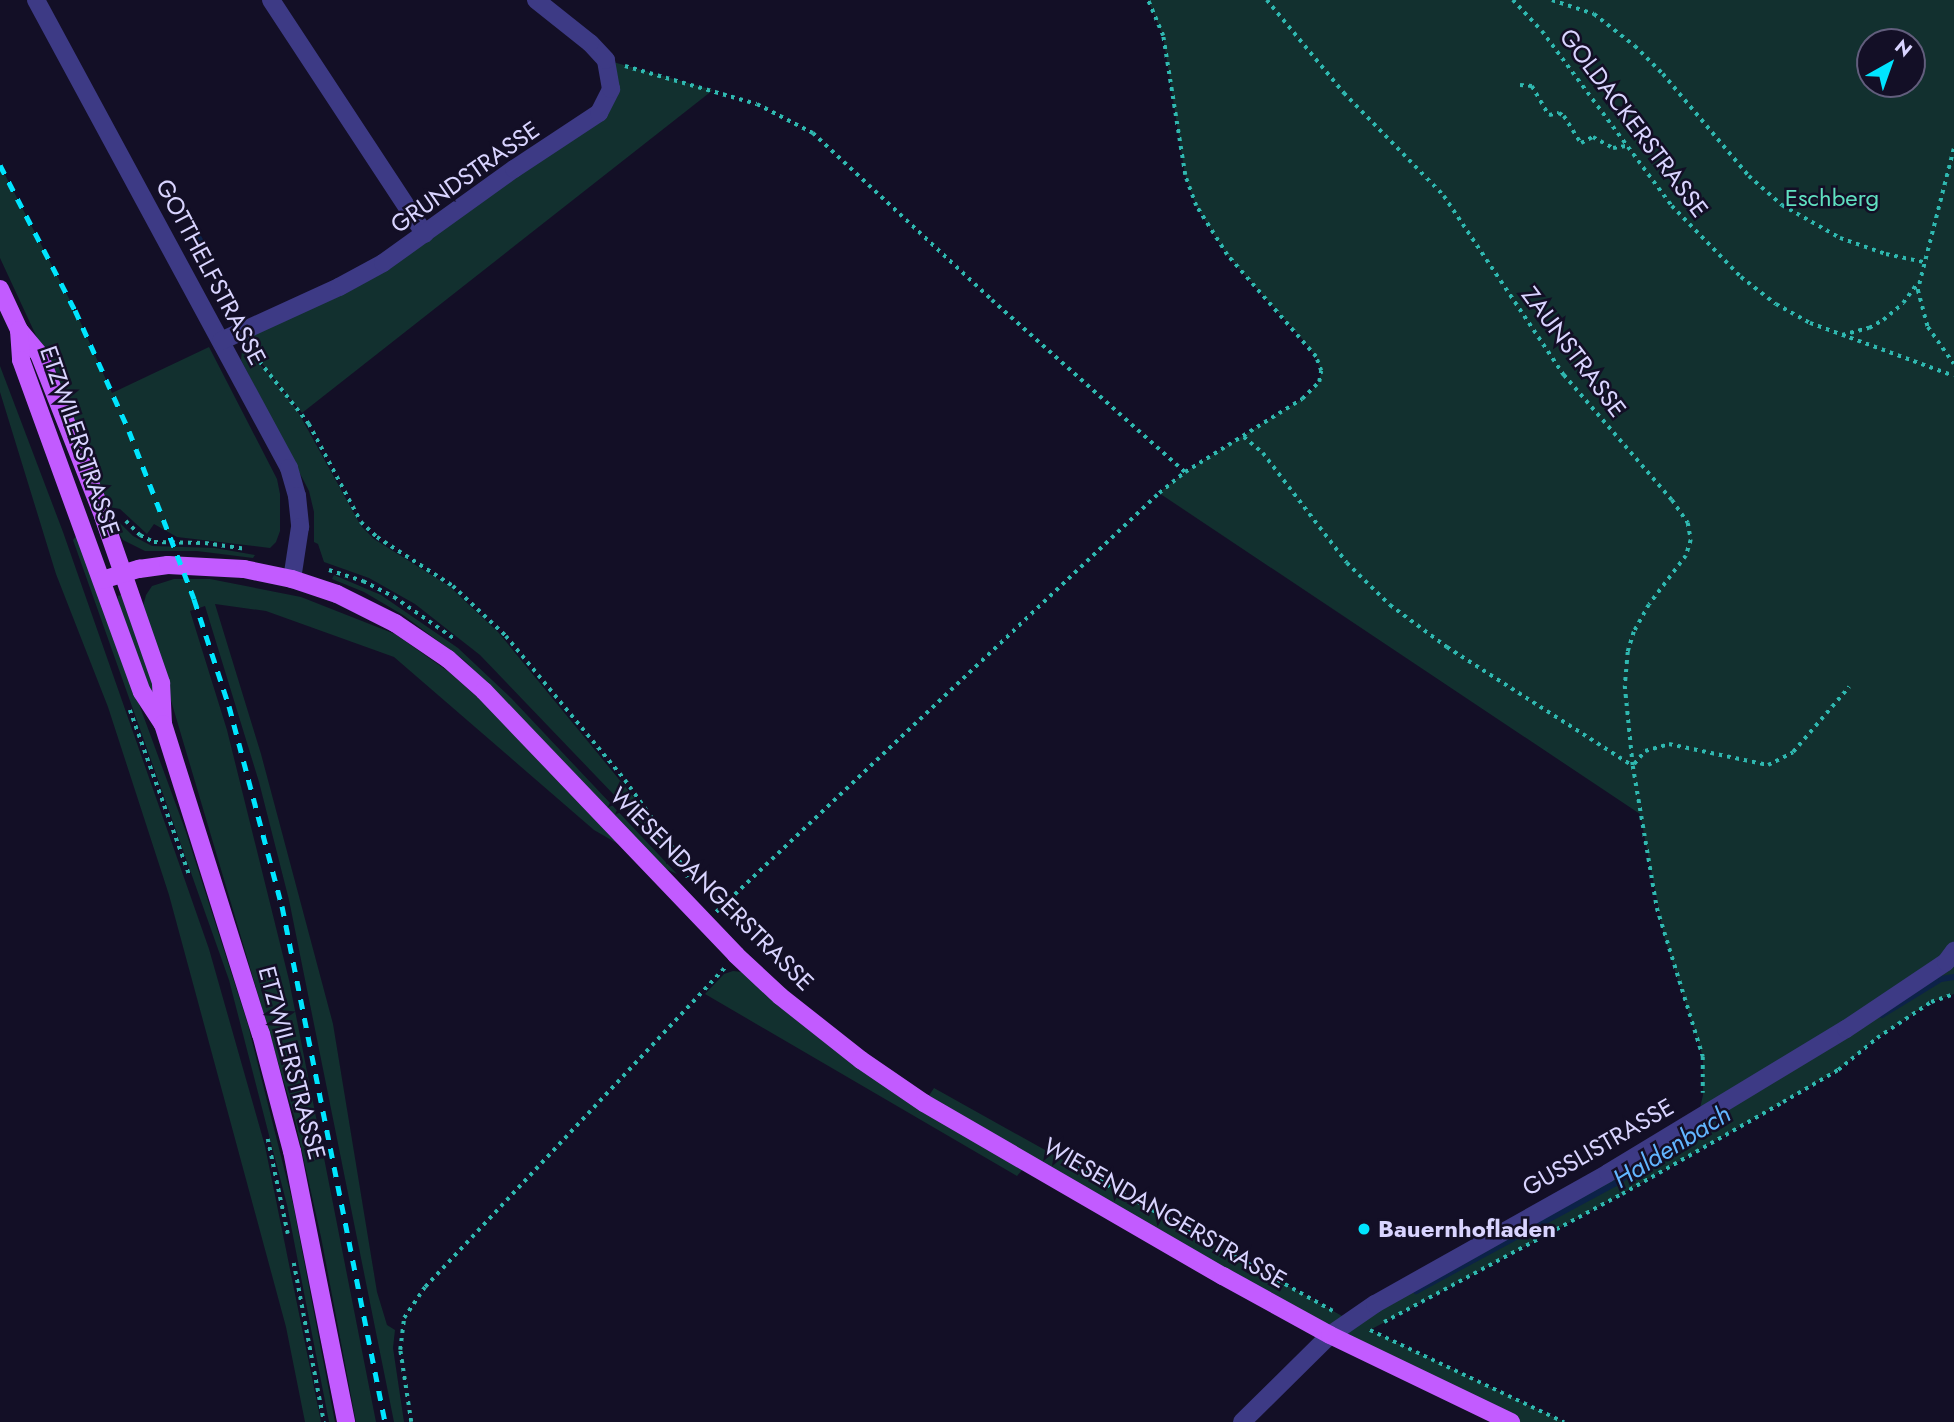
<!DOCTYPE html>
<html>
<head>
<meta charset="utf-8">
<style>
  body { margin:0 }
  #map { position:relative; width:1954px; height:1422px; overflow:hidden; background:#130f26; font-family:Jost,sans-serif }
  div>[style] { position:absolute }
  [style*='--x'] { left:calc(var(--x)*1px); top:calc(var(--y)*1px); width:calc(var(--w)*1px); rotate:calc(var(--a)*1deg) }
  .green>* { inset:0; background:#12302f }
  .water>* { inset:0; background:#0c2248 }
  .stream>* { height:6px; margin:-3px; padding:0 3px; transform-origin:3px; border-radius:3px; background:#0c2248 }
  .path>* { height:3.5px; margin-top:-1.75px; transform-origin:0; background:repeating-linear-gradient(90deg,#2fb8b0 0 3.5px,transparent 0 8.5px) }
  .minor>* { height:18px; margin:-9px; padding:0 9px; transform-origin:9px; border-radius:9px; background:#3d3a85 }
  .major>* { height:18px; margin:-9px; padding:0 9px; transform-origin:9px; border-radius:9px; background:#c25bff }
  .rail>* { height:5px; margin-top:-2.5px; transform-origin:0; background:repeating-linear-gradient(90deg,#00e5ff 0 10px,transparent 0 19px) }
  .dots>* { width:19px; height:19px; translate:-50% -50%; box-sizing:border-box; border:4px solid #130f26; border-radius:50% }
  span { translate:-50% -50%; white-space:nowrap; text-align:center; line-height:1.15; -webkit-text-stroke:5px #130f26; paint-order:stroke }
  .street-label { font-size:24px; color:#d9d4ff }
  .park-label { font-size:24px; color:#5fe0c0 }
  .poi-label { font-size:24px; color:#d9d4ff; font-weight:700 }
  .left { translate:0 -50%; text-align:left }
  .water-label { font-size:26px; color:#62b6ff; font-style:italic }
  .north { position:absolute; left:1856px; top:28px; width:70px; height:70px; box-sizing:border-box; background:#130f26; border:2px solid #625e7d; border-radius:50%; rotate:40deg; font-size:19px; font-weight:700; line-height:28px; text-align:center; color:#d9d4ff }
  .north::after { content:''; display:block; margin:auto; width:24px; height:32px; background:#00e5ff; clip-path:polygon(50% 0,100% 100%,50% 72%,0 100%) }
</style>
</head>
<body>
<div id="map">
  <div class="green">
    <div style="clip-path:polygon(evenodd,1148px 0,1954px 0,1954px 994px,1931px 1002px,1877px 1038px,1838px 1070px,1783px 1102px,1622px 1194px,1370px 1330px,1564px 1422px,1511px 1422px,1330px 1335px,924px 1103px,934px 1088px,1351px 1321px,1698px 1117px,1703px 1095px,1703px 1057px,1664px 936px,1640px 814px,1159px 493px,1185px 472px,1308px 395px,1319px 382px,1321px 371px,1316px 357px,1304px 341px,1227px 255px,1196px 206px,1185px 175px,1163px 36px,1148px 0,1870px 42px,1912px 42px,1912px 84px,1870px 84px,1870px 42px)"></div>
    <div style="clip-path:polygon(606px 60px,713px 90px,302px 413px,238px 334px,339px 287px,599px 113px)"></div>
    <div style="clip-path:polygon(0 165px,75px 310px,112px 393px,209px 347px,277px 479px,280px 494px,280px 531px,276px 542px,270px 548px,177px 537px,154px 524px,147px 534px,120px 509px,104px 506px,58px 383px,0 258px)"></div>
    <div style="clip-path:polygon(242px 350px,266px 370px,297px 410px,361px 526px,374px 539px,449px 586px,498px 632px,636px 800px,665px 842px,664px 847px,480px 655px,415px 604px,369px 578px,324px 562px,318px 544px,314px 542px,314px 512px,309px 491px,241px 360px)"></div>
    <div style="clip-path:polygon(0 366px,63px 532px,209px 949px,265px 1146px,321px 1422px,305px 1422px,286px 1327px,169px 895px,108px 707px,56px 574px,0 392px)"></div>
    <div style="clip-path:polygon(112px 522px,119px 522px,133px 536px,152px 546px,215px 548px,255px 555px,253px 558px,197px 551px,145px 551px,123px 540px)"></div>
    <div style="clip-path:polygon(77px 535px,186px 832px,248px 1025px,293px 1204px,335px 1422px,329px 1422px,287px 1205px,229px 980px,73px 540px)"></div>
    <div style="clip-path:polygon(334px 575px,381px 595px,458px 648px,511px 698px,677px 874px,664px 868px,465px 661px,403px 615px,364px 592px,332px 579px)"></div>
    <div style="clip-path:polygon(174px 579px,210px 579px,301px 597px,395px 634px,449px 672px,485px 704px,620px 845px,594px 830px,394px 657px,266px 611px,215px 604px,261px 754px,333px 1024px,377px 1292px,387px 1325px,395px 1330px,393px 1348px,404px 1422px,394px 1422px,289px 900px,259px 782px,205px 606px,190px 611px,227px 730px,289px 980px,376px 1422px,356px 1422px,321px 1237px,294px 1116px,143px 606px,146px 595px,152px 586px)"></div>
    <div style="clip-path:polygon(124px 594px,157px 691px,153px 704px,118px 606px,118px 596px)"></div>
    <div style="clip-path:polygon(733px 971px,742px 972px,1023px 1169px,1017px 1176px,705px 994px,724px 974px)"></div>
  </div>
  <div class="water">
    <div style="clip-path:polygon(200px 234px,211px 254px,201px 260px,190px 239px)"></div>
  </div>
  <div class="stream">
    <div style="--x:1882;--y:1015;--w:69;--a:-31.4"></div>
    <div style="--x:1941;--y:979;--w:13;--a:-9"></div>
    <div style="--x:1416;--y:1291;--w:227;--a:-28.4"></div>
    <div style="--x:1616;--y:1183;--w:132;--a:-33"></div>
  </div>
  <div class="path">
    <div style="--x:1267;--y:0;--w:121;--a:50.4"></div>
    <div style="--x:1344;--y:93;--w:144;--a:45.8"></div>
    <div style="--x:1444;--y:196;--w:216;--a:56.2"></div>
    <div style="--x:1564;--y:375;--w:165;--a:49.2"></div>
    <div style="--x:1672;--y:500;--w:28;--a:55"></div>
    <div style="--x:1688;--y:523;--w:17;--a:80"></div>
    <div style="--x:1691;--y:540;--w:17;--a:107"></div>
    <div style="--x:1686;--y:556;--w:61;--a:127.1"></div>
    <div style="--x:1649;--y:605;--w:31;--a:119"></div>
    <div style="--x:1634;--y:632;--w:21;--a:107"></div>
    <div style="--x:1628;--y:652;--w:34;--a:95"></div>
    <div style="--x:1625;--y:686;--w:80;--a:84.3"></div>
    <div style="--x:1633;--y:766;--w:144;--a:80.4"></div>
    <div style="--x:1657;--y:908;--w:156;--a:72.8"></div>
    <div style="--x:1703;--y:1057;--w:36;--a:90"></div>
    <div style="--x:1513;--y:0;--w:42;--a:46.9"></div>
    <div style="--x:1542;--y:31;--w:218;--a:53.4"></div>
    <div style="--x:1672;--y:206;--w:99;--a:45.8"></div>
    <div style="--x:1741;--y:277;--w:44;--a:37.6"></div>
    <div style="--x:1776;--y:304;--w:39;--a:29"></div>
    <div style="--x:1810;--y:323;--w:153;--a:20.2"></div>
    <div style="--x:1552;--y:0;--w:44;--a:18.4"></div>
    <div style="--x:1594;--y:14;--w:52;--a:38"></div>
    <div style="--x:1635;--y:46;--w:40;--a:45"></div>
    <div style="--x:1663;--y:74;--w:133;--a:49.9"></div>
    <div style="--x:1749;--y:176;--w:44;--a:41.3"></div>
    <div style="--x:1782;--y:205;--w:67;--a:29.6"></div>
    <div style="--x:1840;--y:238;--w:49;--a:19.2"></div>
    <div style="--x:1886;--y:254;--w:39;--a:12"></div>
    <div style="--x:625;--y:66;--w:137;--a:16.1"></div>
    <div style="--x:757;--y:104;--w:63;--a:27.4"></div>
    <div style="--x:813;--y:133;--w:245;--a:43"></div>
    <div style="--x:992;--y:300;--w:259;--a:41.7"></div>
    <div style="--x:1520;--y:85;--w:12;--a:5"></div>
    <div style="--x:1532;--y:86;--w:34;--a:60"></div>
    <div style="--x:1549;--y:115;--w:10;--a:-11"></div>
    <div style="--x:1559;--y:113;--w:6;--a:31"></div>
    <div style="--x:1564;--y:116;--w:32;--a:58"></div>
    <div style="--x:1581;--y:143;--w:13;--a:-27"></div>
    <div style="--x:1593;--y:137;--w:23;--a:29"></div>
    <div style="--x:1613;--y:148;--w:13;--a:-9"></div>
    <div style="--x:1954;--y:149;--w:146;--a:104.3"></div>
    <div style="--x:1918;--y:290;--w:38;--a:75"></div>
    <div style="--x:1928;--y:327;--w:45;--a:54.9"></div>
    <div style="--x:1842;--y:335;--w:28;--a:-15"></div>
    <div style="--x:1869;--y:328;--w:16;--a:-30"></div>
    <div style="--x:1883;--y:320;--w:26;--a:-40"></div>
    <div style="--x:1903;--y:303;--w:24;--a:-54"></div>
    <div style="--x:249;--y:348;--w:97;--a:51.7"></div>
    <div style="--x:309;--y:424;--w:111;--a:62"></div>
    <div style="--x:361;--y:522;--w:22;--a:43"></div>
    <div style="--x:377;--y:537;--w:90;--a:32.8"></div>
    <div style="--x:453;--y:586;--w:73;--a:43.3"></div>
    <div style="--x:506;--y:636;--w:187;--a:50.4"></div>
    <div style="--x:625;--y:780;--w:81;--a:54.5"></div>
    <div style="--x:672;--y:846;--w:35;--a:63"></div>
    <div style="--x:1244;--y:437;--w:25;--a:40"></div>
    <div style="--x:1263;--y:453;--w:138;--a:52.6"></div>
    <div style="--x:1347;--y:563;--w:60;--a:44.3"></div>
    <div style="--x:1390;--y:605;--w:71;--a:36.4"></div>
    <div style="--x:1447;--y:647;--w:221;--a:32.6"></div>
    <div style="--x:126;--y:521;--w:20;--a:45"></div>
    <div style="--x:140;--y:535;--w:16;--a:27"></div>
    <div style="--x:154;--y:542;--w:51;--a:1.1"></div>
    <div style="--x:205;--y:543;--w:42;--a:8.1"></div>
    <div style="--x:329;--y:570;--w:36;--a:18"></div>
    <div style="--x:363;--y:581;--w:35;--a:27"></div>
    <div style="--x:394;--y:597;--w:75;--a:34.7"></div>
    <div style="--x:130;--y:710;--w:177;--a:70.2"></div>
    <div style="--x:1634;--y:764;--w:17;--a:-50"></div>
    <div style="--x:1645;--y:751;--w:25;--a:-16"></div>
    <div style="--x:1669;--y:744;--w:101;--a:12"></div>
    <div style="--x:1768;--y:765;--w:28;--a:-27"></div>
    <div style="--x:1793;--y:752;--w:86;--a:-49.3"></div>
    <div style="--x:716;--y:912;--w:610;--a:-43.41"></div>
    <div style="--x:1159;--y:493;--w:33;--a:-39"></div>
    <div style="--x:1185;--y:472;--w:138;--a:-32"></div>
    <div style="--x:1302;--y:399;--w:24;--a:-45"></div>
    <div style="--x:1319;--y:382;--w:11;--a:-80"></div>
    <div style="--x:1321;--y:371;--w:15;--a:-110"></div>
    <div style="--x:1316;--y:357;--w:135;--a:-131.1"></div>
    <div style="--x:1227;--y:255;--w:58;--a:-122.3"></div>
    <div style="--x:1196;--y:206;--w:33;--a:-110"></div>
    <div style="--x:1185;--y:175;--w:141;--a:-99"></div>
    <div style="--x:1163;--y:36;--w:39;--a:-113"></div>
    <div style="--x:268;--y:1139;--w:97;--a:78.1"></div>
    <div style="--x:1070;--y:1164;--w:304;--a:29.2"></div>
    <div style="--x:294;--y:1263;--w:162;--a:79.3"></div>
    <div style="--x:1384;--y:1322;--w:270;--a:-28.3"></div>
    <div style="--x:1622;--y:1194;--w:185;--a:-29.7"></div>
    <div style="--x:1783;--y:1102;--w:64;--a:-30.2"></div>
    <div style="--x:1838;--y:1070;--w:50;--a:-39.4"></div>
    <div style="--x:1877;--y:1038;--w:65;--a:-33.7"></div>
    <div style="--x:1931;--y:1002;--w:24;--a:-19"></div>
    <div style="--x:1370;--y:1330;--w:215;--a:25.4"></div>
    <div style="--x:411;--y:1422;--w:73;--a:-98.7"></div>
    <div style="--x:400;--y:1350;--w:32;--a:-83"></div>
    <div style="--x:404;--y:1318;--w:37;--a:-56"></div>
    <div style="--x:425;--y:1287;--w:439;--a:-46.8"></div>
  </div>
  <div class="minor">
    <div style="--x:36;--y:0;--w:532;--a:61.6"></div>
    <div style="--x:289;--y:468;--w:29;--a:74"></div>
    <div style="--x:297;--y:496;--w:31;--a:84"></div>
    <div style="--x:300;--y:527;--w:53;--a:98.7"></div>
    <div style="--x:271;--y:0;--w:280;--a:56.7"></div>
    <div style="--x:221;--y:341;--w:130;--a:-24.6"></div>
    <div style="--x:339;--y:287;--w:50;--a:-28.6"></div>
    <div style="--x:383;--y:263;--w:161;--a:-35.7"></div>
    <div style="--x:514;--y:169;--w:102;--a:-33.4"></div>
    <div style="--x:599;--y:113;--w:27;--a:-63"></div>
    <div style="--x:611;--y:89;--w:29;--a:-100"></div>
    <div style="--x:606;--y:60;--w:23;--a:-133"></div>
    <div style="--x:590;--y:43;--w:69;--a:-141.5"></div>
    <div style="--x:1242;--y:1422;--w:124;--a:-44.7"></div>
    <div style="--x:1330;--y:1335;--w:55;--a:-34.6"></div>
    <div style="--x:1375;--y:1304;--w:267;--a:-29.3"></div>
    <div style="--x:1608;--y:1173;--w:278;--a:-31.2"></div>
    <div style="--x:1846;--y:1029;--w:120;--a:-33.8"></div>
    <div style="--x:1946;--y:962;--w:14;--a:-54"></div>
  </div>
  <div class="major">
    <div style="--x:0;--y:289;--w:45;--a:65.1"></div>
    <div style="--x:19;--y:330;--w:31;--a:50"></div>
    <div style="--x:39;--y:354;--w:174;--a:68.4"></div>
    <div style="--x:103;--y:516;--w:177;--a:70.8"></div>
    <div style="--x:161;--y:683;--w:41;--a:87.2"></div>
    <div style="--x:19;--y:330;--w:30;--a:86"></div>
    <div style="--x:21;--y:360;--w:353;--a:70"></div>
    <div style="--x:142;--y:692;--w:38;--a:57"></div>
    <div style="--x:163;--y:724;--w:325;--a:72.5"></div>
    <div style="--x:261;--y:1034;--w:121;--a:75.2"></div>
    <div style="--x:292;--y:1151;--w:276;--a:78.7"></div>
    <div style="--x:102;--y:580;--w:39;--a:-17"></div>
    <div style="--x:139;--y:569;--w:29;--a:-8"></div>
    <div style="--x:168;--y:565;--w:76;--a:3"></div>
    <div style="--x:244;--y:569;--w:49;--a:11.8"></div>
    <div style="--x:292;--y:579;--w:47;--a:18.4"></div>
    <div style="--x:337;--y:594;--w:65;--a:26.6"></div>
    <div style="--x:395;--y:623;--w:64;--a:34.2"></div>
    <div style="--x:448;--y:659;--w:48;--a:41.6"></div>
    <div style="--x:484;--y:691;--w:365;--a:46.3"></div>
    <div style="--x:736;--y:955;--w:60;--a:43"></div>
    <div style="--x:780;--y:996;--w:103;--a:38.3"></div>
    <div style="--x:861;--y:1060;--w:76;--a:34.3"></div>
    <div style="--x:924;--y:1103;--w:345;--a:30.1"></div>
    <div style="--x:1223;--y:1276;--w:122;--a:28.9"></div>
    <div style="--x:1330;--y:1335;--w:201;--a:25.7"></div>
  </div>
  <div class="rail">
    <div style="--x:0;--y:165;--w:163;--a:62.7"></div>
    <div style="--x:75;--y:310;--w:133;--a:65.9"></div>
    <div style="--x:129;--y:431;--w:180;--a:68.8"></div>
    <div style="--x:194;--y:599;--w:113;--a:71.9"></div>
    <div style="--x:229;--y:706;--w:207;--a:75.2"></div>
    <div style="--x:282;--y:906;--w:526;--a:78.71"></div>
  </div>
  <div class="dots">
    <div style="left:1364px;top:1229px;background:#00e5ff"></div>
  </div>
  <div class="street-label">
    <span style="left:1634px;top:123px;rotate:53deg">GOLDACKERSTRASSE</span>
    <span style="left:465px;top:177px;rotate:-35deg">GRUNDSTRASSE</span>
    <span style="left:211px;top:272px;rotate:62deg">GOTTHELFSTRASSE</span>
    <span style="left:1574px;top:352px;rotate:53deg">ZAUNSTRASSE</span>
    <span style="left:80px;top:441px;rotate:71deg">ETZWILERSTRASSE</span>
    <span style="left:712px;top:889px;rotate:45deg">WIESENDANGERSTRASSE</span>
    <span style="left:292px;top:1063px;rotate:75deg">ETZWILERSTRASSE</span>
    <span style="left:1598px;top:1147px;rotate:-30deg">GUSSLISTRASSE</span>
    <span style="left:1165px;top:1213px;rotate:30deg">WIESENDANGERSTRASSE</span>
  </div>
  <div class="park-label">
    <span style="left:1832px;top:198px">Eschberg</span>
  </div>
  <div class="poi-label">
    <span class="left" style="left:1378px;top:1229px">Bauernhofladen</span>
  </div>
  <div class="water-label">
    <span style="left:1672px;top:1147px;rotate:-32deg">Haldenbach</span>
  </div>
  <div class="north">N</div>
</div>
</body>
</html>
